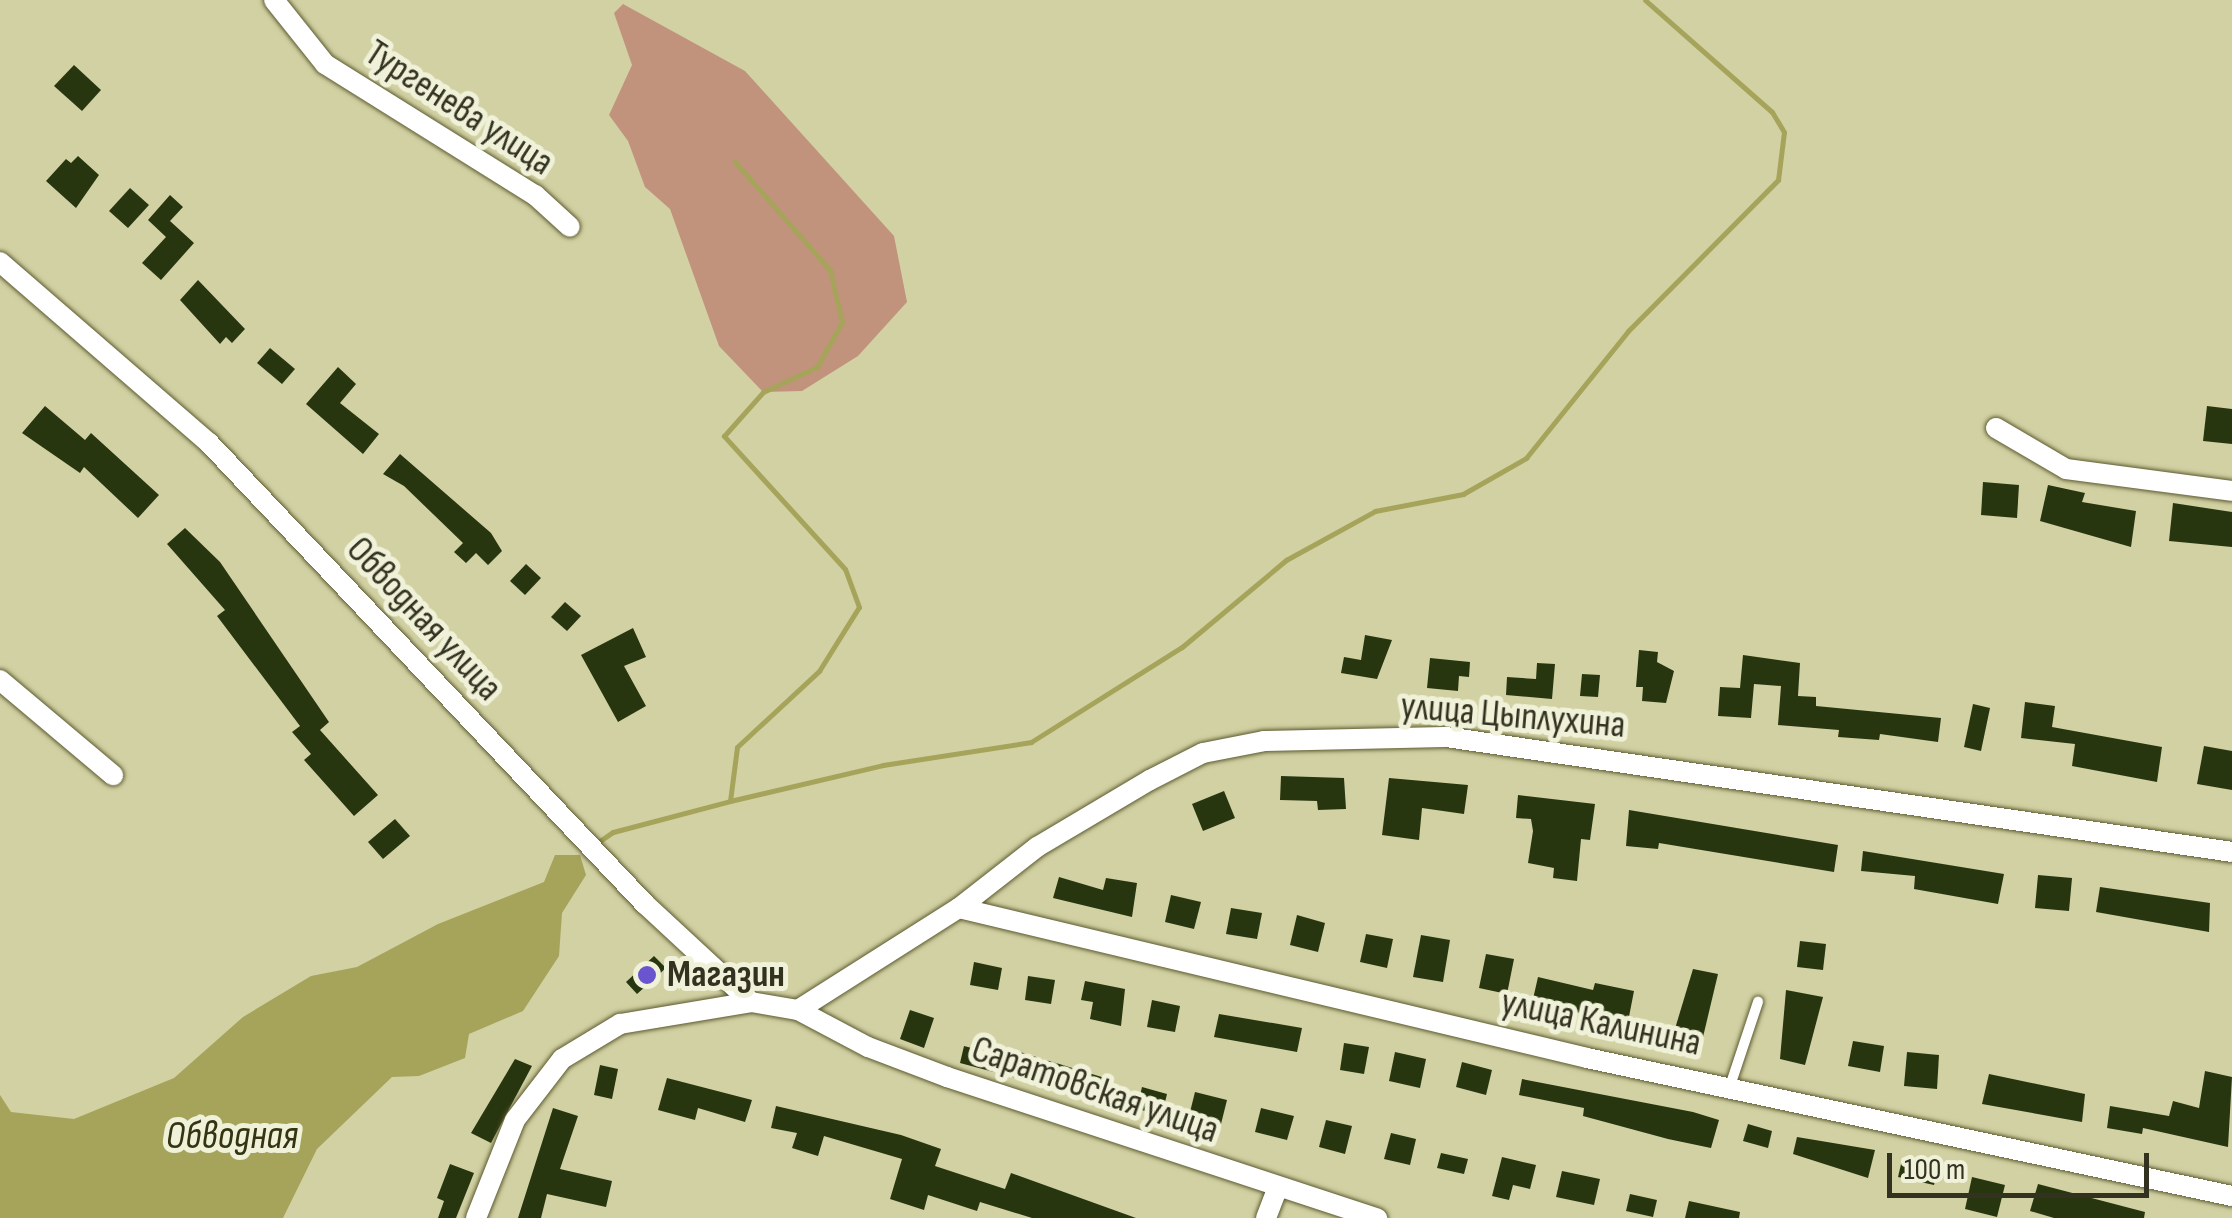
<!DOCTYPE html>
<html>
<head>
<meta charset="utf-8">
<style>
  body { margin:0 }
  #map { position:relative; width:2232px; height:1218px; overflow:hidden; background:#d2d1a3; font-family:"Sofia Sans Condensed",sans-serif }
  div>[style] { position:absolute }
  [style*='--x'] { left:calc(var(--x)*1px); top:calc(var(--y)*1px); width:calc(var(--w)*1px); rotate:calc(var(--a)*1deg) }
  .green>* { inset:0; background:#c2937c }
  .water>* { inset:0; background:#a6a45a }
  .stream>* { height:5px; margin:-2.5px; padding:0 2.5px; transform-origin:2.5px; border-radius:2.5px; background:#a6a45a }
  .building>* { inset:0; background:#283610 }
  .roads { filter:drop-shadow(0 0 2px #5c5b30) drop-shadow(0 0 2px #5c5b30) }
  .lane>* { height:10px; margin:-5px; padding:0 5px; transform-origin:5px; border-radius:5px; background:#fff }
  .street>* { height:20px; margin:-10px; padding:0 10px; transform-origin:10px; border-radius:10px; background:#fff }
  .dots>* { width:28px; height:28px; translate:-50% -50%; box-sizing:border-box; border:5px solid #f0f1d9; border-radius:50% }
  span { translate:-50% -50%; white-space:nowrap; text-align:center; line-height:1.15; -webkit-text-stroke:10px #f0f1d9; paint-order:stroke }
  .street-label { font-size:38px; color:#333220 }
  .poi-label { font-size:38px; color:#333220; font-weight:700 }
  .left { translate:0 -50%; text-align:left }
  .water-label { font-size:40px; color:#343312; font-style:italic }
  .scale { position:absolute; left:1887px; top:1153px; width:262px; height:45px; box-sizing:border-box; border:5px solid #333220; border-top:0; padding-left:12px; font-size:30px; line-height:35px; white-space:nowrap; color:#333220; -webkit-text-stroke:8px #f0f1d9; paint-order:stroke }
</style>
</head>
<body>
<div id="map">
  <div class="green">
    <div style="clip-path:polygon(623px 4px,745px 71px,894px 236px,907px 302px,858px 356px,802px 391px,763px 392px,719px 346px,670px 209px,645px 187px,628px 141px,609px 115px,632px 65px,614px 13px)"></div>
  </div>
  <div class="water">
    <div style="clip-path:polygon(555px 855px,580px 855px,586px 875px,562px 913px,559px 956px,523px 1011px,469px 1034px,465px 1058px,419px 1076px,392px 1077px,317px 1149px,283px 1218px,0 1218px,0 1095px,11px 1112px,74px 1119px,174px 1078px,243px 1017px,311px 976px,357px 967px,438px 924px,544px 882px)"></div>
  </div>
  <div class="stream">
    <div style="--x:730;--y:801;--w:54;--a:-82.6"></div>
    <div style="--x:737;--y:747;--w:112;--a:-42.8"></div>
    <div style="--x:819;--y:671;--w:75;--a:-58"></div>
    <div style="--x:859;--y:607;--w:40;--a:-110.2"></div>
    <div style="--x:845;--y:569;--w:180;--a:-132.3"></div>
    <div style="--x:724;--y:436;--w:59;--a:-48.4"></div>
    <div style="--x:763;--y:392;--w:60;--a:-24.8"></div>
    <div style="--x:817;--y:367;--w:51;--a:-60.9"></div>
    <div style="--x:842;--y:322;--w:53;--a:-103"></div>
    <div style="--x:830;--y:270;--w:144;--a:-131.3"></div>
    <div style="--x:597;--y:843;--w:19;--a:-35"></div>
    <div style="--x:613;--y:832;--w:121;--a:-14.8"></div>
    <div style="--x:730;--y:801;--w:157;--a:-13.2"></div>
    <div style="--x:883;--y:765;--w:150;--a:-8.8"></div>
    <div style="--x:1031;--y:742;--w:178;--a:-32.2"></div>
    <div style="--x:1182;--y:647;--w:136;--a:-39.9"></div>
    <div style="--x:1286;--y:560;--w:102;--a:-28.8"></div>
    <div style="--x:1375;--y:511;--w:90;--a:-10.9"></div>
    <div style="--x:1463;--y:494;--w:73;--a:-29.7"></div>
    <div style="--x:1526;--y:458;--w:163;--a:-51.2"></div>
    <div style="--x:1628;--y:331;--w:213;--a:-45.2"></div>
    <div style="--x:1778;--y:180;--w:48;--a:-82.9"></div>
    <div style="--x:1784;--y:132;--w:23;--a:-121"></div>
    <div style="--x:1772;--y:112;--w:169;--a:-138.6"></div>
  </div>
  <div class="building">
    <div style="clip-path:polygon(74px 65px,101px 90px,82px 111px,54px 86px)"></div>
    <div style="clip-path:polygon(78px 156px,99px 175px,76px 208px,46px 181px,66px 159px,71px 163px)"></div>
    <div style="clip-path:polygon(130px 188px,149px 205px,128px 228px,109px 211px)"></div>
    <div style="clip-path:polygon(170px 195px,183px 207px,170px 221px,194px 243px,161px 280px,142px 263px,166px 237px,148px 220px)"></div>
    <div style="clip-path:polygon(198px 280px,245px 329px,232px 343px,226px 337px,220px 344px,180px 300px)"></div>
    <div style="clip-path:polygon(270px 348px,295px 369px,282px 384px,257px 363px)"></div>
    <div style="clip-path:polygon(338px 367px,356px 384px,340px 403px,379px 434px,363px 454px,306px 404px)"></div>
    <div style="clip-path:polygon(45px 406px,85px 440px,91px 433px,159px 495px,138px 518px,84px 467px,80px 473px,22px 433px)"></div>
    <div style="clip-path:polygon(2207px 406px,2232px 409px,2232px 444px,2203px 441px)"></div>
    <div style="clip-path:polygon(400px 454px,491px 533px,502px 551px,488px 565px,476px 553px,466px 563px,454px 552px,463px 543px,404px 486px,383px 474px)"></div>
    <div style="clip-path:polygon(1983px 482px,2019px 485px,2017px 518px,1981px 515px)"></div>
    <div style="clip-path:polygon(2048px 485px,2085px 493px,2082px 502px,2136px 511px,2131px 547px,2040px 521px)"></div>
    <div style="clip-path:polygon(2173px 503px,2232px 512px,2232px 547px,2169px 541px)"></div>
    <div style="clip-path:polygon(185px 528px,220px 562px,329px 722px,320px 730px,378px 795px,354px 816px,304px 760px,311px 754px,292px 732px,300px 726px,217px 616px,225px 610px,167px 544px)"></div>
    <div style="clip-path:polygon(526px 564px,541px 578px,525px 595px,510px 581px)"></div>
    <div style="clip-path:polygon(565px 602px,581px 616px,567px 631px,551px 617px)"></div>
    <div style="clip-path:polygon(633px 628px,646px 657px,624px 666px,646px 706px,618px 722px,581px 655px)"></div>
    <div style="clip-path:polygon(1365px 635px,1392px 640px,1377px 679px,1341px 673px,1344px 657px,1361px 660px)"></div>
    <div style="clip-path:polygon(1639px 650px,1658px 652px,1657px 662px,1674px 671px,1666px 703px,1642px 701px,1643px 687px,1636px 687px)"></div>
    <div style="clip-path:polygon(1743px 655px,1800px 663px,1798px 696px,1816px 697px,1816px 706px,1941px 718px,1938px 742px,1880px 734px,1879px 740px,1838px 737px,1839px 730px,1778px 725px,1781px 686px,1754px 684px,1751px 718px,1718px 716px,1720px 687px,1740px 688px)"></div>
    <div style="clip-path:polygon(1430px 658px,1470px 662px,1469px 677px,1459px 676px,1458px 691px,1427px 688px)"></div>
    <div style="clip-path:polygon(1537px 663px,1555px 664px,1552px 699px,1506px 695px,1507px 677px,1536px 679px)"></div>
    <div style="clip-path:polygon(1582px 674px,1600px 675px,1598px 697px,1580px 696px)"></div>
    <div style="clip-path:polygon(2025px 702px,2055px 706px,2052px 727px,2162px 747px,2157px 782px,2072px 766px,2075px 744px,2021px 738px)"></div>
    <div style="clip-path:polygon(1973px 704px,1990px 708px,1981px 751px,1964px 747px)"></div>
    <div style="clip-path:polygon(2204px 746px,2232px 751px,2232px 790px,2197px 784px)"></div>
    <div style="clip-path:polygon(1281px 776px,1344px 778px,1346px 809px,1318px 810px,1317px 801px,1280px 800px)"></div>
    <div style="clip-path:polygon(1389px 778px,1468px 785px,1464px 814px,1422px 808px,1419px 840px,1382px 835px)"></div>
    <div style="clip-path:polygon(1224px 791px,1235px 818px,1203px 831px,1192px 804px)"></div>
    <div style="clip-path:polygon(1518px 795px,1595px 804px,1590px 840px,1581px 839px,1577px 881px,1553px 878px,1554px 868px,1528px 863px,1533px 831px,1531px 819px,1516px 818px)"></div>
    <div style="clip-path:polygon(1629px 810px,1838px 845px,1834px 872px,1659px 843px,1658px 849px,1626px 846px)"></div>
    <div style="clip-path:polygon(395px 819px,410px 836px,383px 859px,368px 842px)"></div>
    <div style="clip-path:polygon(1863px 851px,2004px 874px,1998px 904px,1914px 889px,1915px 876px,1861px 871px)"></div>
    <div style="clip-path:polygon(2038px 875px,2072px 878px,2069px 911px,2035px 908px)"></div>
    <div style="clip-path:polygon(1059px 877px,1103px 890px,1106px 878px,1137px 883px,1132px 917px,1053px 898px)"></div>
    <div style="clip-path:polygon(2100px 887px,2210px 903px,2209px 932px,2096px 912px)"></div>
    <div style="clip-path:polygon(1171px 895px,1201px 902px,1194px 929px,1165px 922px)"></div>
    <div style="clip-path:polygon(1231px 908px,1262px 913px,1257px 939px,1226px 934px)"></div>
    <div style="clip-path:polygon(1297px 915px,1325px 923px,1318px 952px,1290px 945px)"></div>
    <div style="clip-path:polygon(1366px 934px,1393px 939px,1387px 968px,1360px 962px)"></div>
    <div style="clip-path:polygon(1421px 935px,1450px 940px,1443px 982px,1413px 977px)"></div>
    <div style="clip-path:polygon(1800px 941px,1826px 944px,1823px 970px,1797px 967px)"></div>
    <div style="clip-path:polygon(1486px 954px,1514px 959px,1507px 994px,1479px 988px)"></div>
    <div style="clip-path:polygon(654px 956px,666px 968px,637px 994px,626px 982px)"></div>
    <div style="clip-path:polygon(974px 962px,1002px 968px,998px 990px,970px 985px)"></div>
    <div style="clip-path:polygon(1693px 969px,1718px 974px,1703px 1037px,1674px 1032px)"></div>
    <div style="clip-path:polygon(1028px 976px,1055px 980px,1051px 1004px,1025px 1000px)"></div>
    <div style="clip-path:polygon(1538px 977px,1593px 990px,1595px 983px,1634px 991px,1627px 1027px,1533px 999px)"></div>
    <div style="clip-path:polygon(1085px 981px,1125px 989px,1121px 1026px,1090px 1019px,1093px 1002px,1081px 1000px)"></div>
    <div style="clip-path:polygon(1786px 990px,1823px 997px,1805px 1065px,1780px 1059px)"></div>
    <div style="clip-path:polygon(1152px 1000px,1180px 1006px,1175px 1032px,1147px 1027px)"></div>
    <div style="clip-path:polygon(910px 1010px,934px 1018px,924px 1048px,900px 1039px)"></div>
    <div style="clip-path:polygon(1219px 1014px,1302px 1028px,1297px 1052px,1214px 1037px)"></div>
    <div style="clip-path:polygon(1853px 1041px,1884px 1046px,1880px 1072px,1848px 1066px)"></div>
    <div style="clip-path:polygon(1344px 1043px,1369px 1047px,1364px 1074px,1340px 1070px)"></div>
    <div style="clip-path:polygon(964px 1046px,1015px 1059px,1017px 1051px,1105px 1078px,1099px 1100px,960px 1063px)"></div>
    <div style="clip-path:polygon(1395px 1052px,1426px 1059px,1420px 1088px,1389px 1081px)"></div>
    <div style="clip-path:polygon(1907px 1052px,1939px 1055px,1937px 1089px,1904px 1086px)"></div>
    <div style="clip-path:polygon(515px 1059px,532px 1066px,491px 1143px,471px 1133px)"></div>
    <div style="clip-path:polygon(1462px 1062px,1492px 1070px,1486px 1095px,1456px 1087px)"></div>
    <div style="clip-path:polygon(600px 1065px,618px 1069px,612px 1099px,594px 1095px)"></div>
    <div style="clip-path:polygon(2205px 1071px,2232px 1077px,2228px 1147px,2143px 1128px,2142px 1134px,2107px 1128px,2110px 1106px,2169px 1116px,2173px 1101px,2199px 1108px)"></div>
    <div style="clip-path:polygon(1989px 1074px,2085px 1094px,2082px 1122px,1982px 1104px)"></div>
    <div style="clip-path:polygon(667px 1078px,752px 1100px,745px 1122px,698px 1108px,695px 1120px,658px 1110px)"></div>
    <div style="clip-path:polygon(1522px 1079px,1693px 1112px,1719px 1120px,1711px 1148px,1668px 1139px,1583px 1116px,1584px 1108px,1519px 1095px)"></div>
    <div style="clip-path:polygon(1142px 1087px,1167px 1094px,1162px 1115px,1137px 1109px)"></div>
    <div style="clip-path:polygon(1195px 1092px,1227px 1100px,1221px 1124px,1189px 1116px)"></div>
    <div style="clip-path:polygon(776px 1106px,901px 1135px,941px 1149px,935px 1166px,1005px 1189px,1011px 1173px,1136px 1218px,1032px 1218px,980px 1202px,977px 1211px,928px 1195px,924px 1210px,890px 1199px,902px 1159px,824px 1136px,818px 1156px,792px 1148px,797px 1133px,771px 1128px)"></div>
    <div style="clip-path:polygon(553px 1108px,578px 1116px,560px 1169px,612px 1181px,606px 1207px,547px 1194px,541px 1218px,518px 1218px)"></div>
    <div style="clip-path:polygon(1261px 1108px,1294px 1116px,1287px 1140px,1255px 1132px)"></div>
    <div style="clip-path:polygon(1326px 1120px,1352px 1126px,1345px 1154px,1319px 1147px)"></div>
    <div style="clip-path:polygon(1748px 1124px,1772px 1131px,1768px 1148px,1743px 1141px)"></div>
    <div style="clip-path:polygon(1391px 1133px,1416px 1139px,1410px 1165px,1384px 1159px)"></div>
    <div style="clip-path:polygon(1797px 1137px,1875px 1150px,1868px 1178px,1793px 1154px)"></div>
    <div style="clip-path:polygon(1441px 1153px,1468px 1159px,1464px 1174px,1437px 1168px)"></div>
    <div style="clip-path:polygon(1502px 1157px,1536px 1165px,1530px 1189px,1513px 1185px,1509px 1200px,1492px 1196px)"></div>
    <div style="clip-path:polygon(1902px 1160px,1938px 1167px,1934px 1185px,1898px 1177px)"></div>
    <div style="clip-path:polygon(450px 1164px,474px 1173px,456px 1218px,438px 1218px,444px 1201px,437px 1198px)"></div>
    <div style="clip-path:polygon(1562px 1171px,1600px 1179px,1594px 1205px,1556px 1197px)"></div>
    <div style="clip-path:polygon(1972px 1177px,2005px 1185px,1997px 1217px,1965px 1209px)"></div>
    <div style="clip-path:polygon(2038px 1184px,2145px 1212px,2144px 1218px,2054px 1218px,2030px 1211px)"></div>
    <div style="clip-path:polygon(1630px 1194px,1657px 1200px,1653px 1217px,1626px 1211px)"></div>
    <div style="clip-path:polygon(1689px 1201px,1740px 1212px,1739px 1218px,1685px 1218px)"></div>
  </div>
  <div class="roads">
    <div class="lane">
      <div style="--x:1730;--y:1086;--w:89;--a:-71.6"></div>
    </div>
    <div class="street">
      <div style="--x:274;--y:0;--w:82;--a:51.4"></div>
      <div style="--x:325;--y:64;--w:248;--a:32"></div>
      <div style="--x:535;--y:195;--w:47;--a:42.4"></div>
      <div style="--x:0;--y:262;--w:276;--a:40.9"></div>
      <div style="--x:209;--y:443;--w:635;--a:46.6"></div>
      <div style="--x:645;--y:904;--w:144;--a:42.8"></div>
      <div style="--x:751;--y:1002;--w:48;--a:9.7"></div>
      <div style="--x:798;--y:1010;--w:79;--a:27.9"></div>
      <div style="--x:868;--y:1047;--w:85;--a:20.8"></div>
      <div style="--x:947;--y:1077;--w:453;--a:18.2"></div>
      <div style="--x:1996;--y:428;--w:81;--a:30.4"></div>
      <div style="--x:2066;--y:469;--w:167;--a:7.5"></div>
      <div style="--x:0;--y:680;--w:148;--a:40.1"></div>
      <div style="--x:959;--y:908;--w:646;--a:13.43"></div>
      <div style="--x:1587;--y:1058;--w:660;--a:12.08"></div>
      <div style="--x:798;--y:1010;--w:191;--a:-32.4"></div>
      <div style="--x:959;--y:908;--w:99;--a:-38"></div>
      <div style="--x:1037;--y:847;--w:131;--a:-30.7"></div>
      <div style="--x:1150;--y:780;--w:59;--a:-27"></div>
      <div style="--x:1203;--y:753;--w:62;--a:-11.1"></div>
      <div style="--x:1264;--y:741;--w:182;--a:-1.3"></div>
      <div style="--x:1446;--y:737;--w:794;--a:8.32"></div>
      <div style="--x:476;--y:1218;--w:105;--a:-68.3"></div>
      <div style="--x:515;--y:1120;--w:77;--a:-52.4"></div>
      <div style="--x:562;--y:1059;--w:68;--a:-31.1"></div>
      <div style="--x:620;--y:1024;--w:133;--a:-9.5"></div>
      <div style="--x:1266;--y:1218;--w:31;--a:-69"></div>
    </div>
  </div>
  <div class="dots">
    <div style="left:647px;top:975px;background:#6b55cf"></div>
  </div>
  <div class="street-label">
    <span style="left:459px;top:108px;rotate:33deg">Тургенева улица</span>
    <span style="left:424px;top:619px;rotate:47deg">Обводная улица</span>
    <span style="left:1513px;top:716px;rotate:5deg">улица Цыплухина</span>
    <span style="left:1601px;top:1023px;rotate:12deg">улица Калинина</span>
    <span style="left:1095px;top:1090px;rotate:19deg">Саратовская улица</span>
  </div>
  <div class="poi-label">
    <span class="left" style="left:667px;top:975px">Магазин</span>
  </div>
  <div class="water-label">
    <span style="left:232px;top:1136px">Обводная</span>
  </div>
  <div class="scale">100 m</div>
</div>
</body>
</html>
